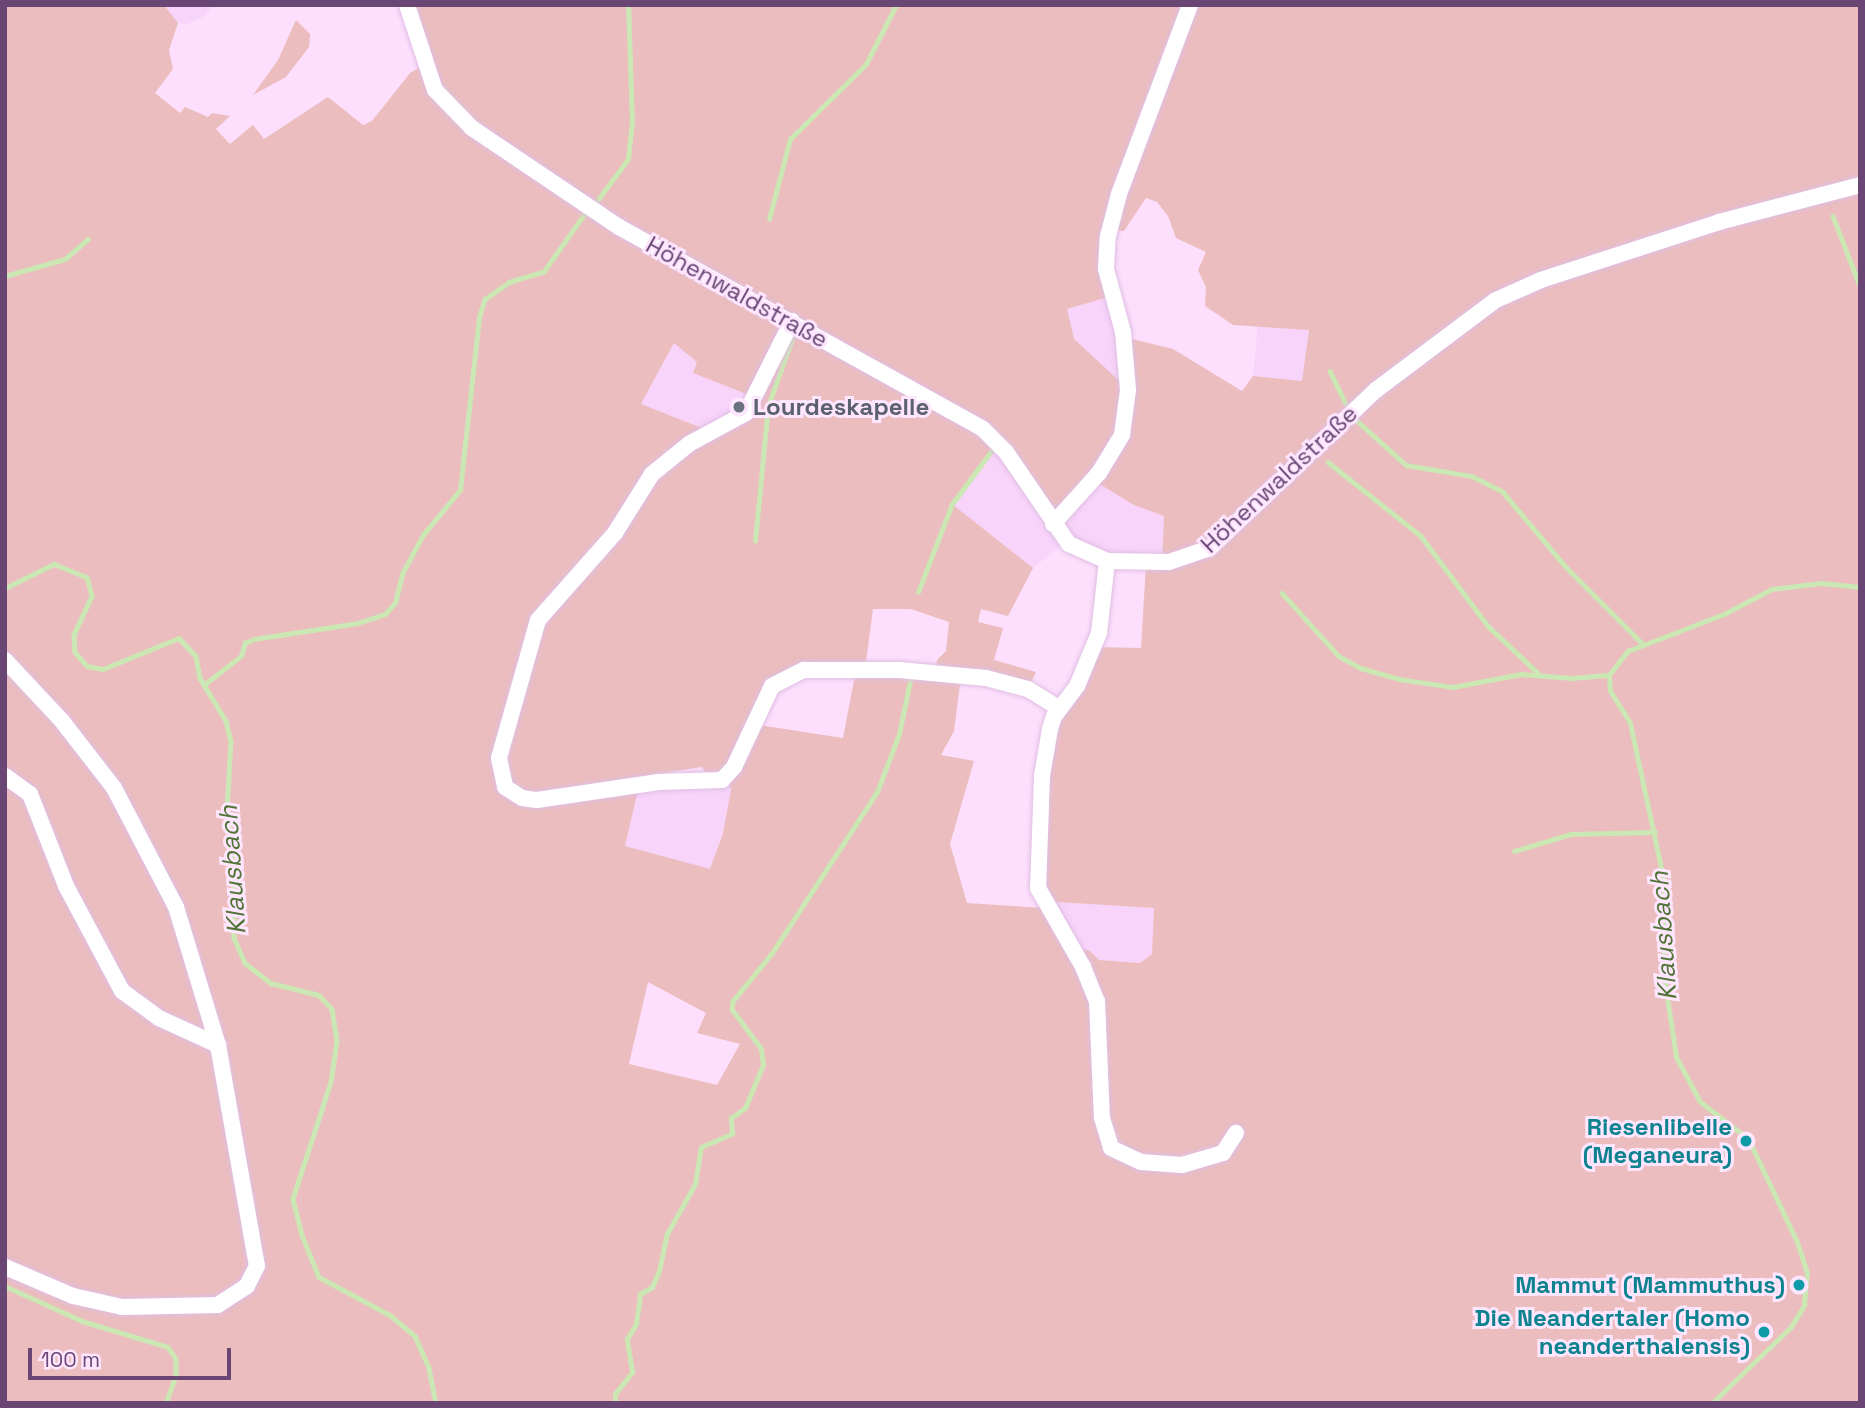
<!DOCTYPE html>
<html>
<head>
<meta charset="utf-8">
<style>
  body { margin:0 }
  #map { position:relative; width:1865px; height:1408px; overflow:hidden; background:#fddffd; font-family:"Space Grotesk",sans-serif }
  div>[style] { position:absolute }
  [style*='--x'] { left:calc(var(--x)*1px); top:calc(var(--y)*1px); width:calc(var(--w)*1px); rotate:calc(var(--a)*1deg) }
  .residential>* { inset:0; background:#f8d3fa }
  .green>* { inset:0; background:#ebbdbe }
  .stream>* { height:4.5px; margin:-2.25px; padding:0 2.25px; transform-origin:2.25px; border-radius:2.25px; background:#cbe7b3 }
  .roads { filter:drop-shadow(0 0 2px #dfbee3) drop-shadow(0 0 2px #dfbee3) }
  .street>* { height:16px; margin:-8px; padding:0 8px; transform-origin:8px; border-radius:8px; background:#fff }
  .dots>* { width:19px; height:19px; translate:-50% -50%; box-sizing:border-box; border:4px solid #ffe6ff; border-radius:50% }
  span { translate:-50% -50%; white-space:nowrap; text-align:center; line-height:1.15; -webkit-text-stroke:6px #ffe6ff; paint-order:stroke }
  .street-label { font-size:24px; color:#694674 }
  .worship-label { font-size:24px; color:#5b616d; font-weight:700 }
  .left { translate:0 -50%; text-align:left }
  .culture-label { font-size:24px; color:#0d838f; font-weight:700 }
  .right { translate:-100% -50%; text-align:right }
  .water-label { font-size:26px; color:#517437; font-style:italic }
  .frame { position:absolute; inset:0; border:7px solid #694674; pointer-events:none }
  .scale { position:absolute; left:28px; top:1348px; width:203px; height:32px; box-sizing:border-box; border:4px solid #694674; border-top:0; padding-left:9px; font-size:21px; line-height:24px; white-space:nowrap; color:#694674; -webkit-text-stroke:5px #ffe6ff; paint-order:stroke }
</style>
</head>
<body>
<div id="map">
  <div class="residential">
    <div style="clip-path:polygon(164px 5px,213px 5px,206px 15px,188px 24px,178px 23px)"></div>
    <div style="clip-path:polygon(1112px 296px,1128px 390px,1074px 339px,1066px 309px)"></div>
    <div style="clip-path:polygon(1258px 324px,1309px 329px,1302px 382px,1253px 376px)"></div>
    <div style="clip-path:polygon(675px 342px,697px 362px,693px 373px,754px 397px,713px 432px,641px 404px)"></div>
    <div style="clip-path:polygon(999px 442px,1093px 480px,1134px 505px,1165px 516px,1162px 563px,1146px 564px,1066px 541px,1033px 568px,952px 504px)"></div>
    <div style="clip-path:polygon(727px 776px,731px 790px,729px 812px,710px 870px,625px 846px,639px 786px)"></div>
    <div style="clip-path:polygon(1055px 902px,1154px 908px,1152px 954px,1140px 963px,1099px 960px,1090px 951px,1072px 946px,1049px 906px)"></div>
  </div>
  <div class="green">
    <div style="clip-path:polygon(evenodd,5px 5px,164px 5px,178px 23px,169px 50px,173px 69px,155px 93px,180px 113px,185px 107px,208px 117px,212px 113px,230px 116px,216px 129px,230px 144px,253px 125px,264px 139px,328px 97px,363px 125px,372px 121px,410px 73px,424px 65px,407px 5px,1860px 5px,1860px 1403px,5px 1403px,5px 781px,26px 796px,56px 879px,110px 985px,144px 1015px,215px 1049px,253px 1251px,257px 1233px,221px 1041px,143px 1005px,124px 988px,81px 910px,39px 803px,28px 785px,5px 773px,5px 5px,1146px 198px,1157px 202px,1168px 216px,1176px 238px,1206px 252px,1198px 270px,1206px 287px,1205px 306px,1233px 325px,1309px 330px,1302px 381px,1253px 376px,1242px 391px,1173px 349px,1124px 337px,1128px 389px,1074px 339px,1067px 309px,1112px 296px,1106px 269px,1109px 230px,1124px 231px,1146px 198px,5px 5px,674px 343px,697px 362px,693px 373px,754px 397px,746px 413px,712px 432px,641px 404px,674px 343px,5px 5px,998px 443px,1053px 524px,1093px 480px,1134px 505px,1164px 516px,1162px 563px,1146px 564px,1141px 648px,1094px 647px,1077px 686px,1052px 723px,1042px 776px,1037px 871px,1038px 888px,1048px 905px,1043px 908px,967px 903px,950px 844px,974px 761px,941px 755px,954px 731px,961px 676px,1028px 689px,1036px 672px,994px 660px,1003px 628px,978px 622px,981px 609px,1008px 616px,1033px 568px,952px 504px,998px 443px,5px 5px,873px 609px,911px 609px,949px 622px,946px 651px,937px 660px,936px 673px,865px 669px,873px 609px,5px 5px,821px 668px,864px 669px,854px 680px,843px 738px,753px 724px,779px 680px,821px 668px,5px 5px,702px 767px,711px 781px,727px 777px,731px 790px,723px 833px,710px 869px,625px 846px,639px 786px,649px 775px,702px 767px,5px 5px,1056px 902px,1154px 908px,1152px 954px,1140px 963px,1099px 960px,1090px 951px,1072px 946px,1049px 906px,1056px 902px,5px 5px,648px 982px,706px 1013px,697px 1033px,740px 1044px,717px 1085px,629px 1064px,648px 982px,5px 5px,179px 1299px,206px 1302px,202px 1312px,127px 1313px,128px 1303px,179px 1299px)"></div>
    <div style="clip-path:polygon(296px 20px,310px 34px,309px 47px,286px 77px,253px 95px,278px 60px)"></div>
  </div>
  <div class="stream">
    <div style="--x:594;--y:205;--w:57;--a:-53.5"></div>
    <div style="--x:628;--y:159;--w:36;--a:-84"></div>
    <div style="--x:632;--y:123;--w:118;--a:-91.9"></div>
    <div style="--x:1833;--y:216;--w:75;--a:68.9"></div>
    <div style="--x:769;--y:219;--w:83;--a:-75.3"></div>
    <div style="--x:790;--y:139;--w:107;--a:-44.6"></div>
    <div style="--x:866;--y:64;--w:66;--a:-63"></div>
    <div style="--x:5;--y:276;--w:62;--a:-15.8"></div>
    <div style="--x:65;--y:259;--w:30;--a:-41"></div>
    <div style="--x:1330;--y:371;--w:41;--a:64.1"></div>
    <div style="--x:1355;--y:419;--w:69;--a:42"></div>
    <div style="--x:1406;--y:465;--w:67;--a:9.5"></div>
    <div style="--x:1472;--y:476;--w:35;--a:27"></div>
    <div style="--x:1503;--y:492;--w:99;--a:49.9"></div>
    <div style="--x:1567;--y:568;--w:107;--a:45"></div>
    <div style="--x:1328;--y:462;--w:119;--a:38.5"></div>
    <div style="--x:1421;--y:536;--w:112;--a:53.3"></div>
    <div style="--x:1488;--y:626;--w:69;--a:43.2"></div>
    <div style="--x:755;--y:541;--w:136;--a:-84.5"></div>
    <div style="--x:768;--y:406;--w:74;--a:-70.3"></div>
    <div style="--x:5;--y:588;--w:55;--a:-26.1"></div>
    <div style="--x:54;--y:564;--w:35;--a:22"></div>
    <div style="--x:87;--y:577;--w:20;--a:75"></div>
    <div style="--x:92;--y:596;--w:43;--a:114.8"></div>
    <div style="--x:74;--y:635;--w:17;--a:87"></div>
    <div style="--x:75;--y:652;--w:18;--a:49"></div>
    <div style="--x:87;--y:666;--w:16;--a:11"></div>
    <div style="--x:103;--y:669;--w:82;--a:-22.2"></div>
    <div style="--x:179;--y:638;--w:25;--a:47"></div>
    <div style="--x:196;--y:656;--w:22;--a:80"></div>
    <div style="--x:200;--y:678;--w:50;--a:58.8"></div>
    <div style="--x:226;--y:721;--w:21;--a:76"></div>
    <div style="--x:231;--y:741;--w:70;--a:93.3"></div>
    <div style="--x:227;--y:811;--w:48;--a:81.5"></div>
    <div style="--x:234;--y:858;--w:80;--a:90"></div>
    <div style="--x:234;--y:938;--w:27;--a:66"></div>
    <div style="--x:245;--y:963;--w:33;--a:38"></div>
    <div style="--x:271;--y:983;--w:49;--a:14"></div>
    <div style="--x:319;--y:995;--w:19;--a:47"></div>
    <div style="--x:332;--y:1009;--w:32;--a:81"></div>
    <div style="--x:337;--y:1041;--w:41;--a:98.3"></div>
    <div style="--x:331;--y:1082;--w:123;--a:108"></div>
    <div style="--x:293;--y:1199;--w:37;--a:76"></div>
    <div style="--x:302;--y:1235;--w:45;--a:68"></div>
    <div style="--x:319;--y:1277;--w:81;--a:28.2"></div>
    <div style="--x:390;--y:1315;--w:33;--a:40"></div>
    <div style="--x:415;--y:1336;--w:35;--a:66"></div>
    <div style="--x:429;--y:1368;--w:36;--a:79"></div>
    <div style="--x:918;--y:592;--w:94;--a:-68.9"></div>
    <div style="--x:952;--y:504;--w:67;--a:-53.5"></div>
    <div style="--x:1282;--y:593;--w:85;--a:47.9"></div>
    <div style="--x:1339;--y:656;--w:25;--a:29"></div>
    <div style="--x:1361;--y:668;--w:40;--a:16"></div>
    <div style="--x:1399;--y:679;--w:55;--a:8.4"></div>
    <div style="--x:1453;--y:687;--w:69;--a:-10.8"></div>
    <div style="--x:1521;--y:674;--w:51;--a:4.5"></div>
    <div style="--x:1572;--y:678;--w:37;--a:-5"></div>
    <div style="--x:205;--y:684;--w:46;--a:-37.9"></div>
    <div style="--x:241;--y:656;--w:14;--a:-73"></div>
    <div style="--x:245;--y:643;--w:10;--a:-24"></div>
    <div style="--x:254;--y:639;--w:105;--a:-8.7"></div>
    <div style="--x:358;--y:623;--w:28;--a:-18"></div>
    <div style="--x:385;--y:614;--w:15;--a:-48"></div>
    <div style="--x:395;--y:603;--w:32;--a:-76"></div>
    <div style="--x:403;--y:572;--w:42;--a:-61.6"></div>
    <div style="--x:423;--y:535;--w:58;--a:-50.6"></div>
    <div style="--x:460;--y:490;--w:174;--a:-83.7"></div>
    <div style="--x:479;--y:317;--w:19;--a:-72"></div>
    <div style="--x:485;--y:299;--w:29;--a:-35"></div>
    <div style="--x:509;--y:282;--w:37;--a:-17"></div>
    <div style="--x:544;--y:271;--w:71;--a:-54.7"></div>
    <div style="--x:1514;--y:851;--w:59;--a:-16.6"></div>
    <div style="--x:1571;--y:834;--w:84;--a:-1.4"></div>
    <div style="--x:5;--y:1286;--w:85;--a:24.4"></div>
    <div style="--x:82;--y:1321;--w:90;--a:16.8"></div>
    <div style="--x:168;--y:1347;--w:14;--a:56"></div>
    <div style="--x:176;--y:1359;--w:17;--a:90"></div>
    <div style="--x:176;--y:1376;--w:29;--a:110"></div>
    <div style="--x:615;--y:1403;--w:9;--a:-90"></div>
    <div style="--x:615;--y:1394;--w:28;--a:-52"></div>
    <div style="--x:632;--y:1372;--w:33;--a:-99"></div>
    <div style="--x:627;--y:1339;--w:17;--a:-59"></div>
    <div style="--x:636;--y:1324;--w:30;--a:-82"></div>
    <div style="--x:640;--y:1294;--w:14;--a:-30"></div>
    <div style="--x:652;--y:1287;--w:17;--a:-66"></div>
    <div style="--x:659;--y:1271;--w:38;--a:-78"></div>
    <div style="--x:667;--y:1234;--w:57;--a:-60.8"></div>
    <div style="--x:695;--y:1184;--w:37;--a:-81"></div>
    <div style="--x:701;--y:1147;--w:34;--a:-23"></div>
    <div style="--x:732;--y:1134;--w:16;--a:-94"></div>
    <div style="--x:731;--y:1118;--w:17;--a:-36"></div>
    <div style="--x:745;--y:1108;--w:47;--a:-67.3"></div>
    <div style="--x:763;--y:1065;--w:16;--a:-97"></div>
    <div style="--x:761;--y:1049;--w:49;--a:-126.6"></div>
    <div style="--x:732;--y:1010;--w:8;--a:-90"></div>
    <div style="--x:732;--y:1002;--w:63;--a:-50.8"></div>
    <div style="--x:772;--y:953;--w:192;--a:-56.9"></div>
    <div style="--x:877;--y:792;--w:62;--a:-69.2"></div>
    <div style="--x:899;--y:734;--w:54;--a:-78.3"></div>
    <div style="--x:1712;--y:1403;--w:110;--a:-43.9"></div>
    <div style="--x:1791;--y:1327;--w:26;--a:-59"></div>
    <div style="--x:1804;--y:1305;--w:32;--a:-85"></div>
    <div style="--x:1807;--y:1273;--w:33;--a:-108"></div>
    <div style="--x:1797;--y:1242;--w:114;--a:-115.4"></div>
    <div style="--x:1748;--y:1139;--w:61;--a:-142.4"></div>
    <div style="--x:1700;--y:1102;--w:51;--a:-118.1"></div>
    <div style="--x:1676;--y:1057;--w:80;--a:-98.6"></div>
    <div style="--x:1664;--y:978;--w:96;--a:-90"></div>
    <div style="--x:1664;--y:882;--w:163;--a:-102.1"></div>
    <div style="--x:1630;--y:723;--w:38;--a:-122"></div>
    <div style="--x:1610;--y:691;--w:16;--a:-94"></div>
    <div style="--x:1609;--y:675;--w:31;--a:-52"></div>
    <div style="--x:1628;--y:651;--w:103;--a:-21.1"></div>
    <div style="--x:1724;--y:614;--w:54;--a:-27.5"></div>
    <div style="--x:1772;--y:589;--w:50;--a:-6.8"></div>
    <div style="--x:1822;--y:583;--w:38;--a:6"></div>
  </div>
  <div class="roads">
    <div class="street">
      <div style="--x:407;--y:5;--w:89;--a:71.8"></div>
      <div style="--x:435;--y:90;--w:53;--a:45.8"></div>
      <div style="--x:472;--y:128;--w:177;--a:34"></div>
      <div style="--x:619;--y:227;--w:416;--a:29"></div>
      <div style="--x:983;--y:429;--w:33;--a:45"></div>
      <div style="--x:1006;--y:452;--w:112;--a:55.6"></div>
      <div style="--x:1069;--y:544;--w:42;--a:24.1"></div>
      <div style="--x:1107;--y:561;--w:62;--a:0.9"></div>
      <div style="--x:1169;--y:562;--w:43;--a:-18.9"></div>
      <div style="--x:1210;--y:548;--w:229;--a:-43.6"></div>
      <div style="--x:1376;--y:390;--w:150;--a:-36.9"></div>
      <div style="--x:1496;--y:300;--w:49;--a:-24"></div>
      <div style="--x:1541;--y:280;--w:187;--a:-18"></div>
      <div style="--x:1719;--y:222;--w:146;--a:-14.7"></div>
      <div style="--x:792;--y:321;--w:103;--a:116.6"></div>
      <div style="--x:746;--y:413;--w:65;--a:151.5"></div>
      <div style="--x:689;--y:444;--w:48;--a:141"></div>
      <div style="--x:652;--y:474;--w:70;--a:122.1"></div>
      <div style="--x:615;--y:533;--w:116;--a:131.5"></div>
      <div style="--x:538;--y:620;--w:143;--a:105.8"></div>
      <div style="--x:499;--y:758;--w:30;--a:78"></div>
      <div style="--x:505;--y:787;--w:20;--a:33"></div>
      <div style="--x:522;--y:798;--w:15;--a:8"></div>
      <div style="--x:537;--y:800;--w:123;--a:-8.4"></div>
      <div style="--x:659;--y:782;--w:63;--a:-1.8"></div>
      <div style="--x:722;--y:780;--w:18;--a:-47"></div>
      <div style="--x:734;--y:767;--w:89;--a:-64.9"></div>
      <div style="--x:772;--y:686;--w:36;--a:-27"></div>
      <div style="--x:804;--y:670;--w:95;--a:0"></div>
      <div style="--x:899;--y:670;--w:87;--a:5.3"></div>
      <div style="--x:986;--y:678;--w:43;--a:14.7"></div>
      <div style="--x:1028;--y:689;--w:36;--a:32"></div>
      <div style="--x:1053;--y:524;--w:69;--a:-48"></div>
      <div style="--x:1099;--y:473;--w:44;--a:-58.8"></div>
      <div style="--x:1122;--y:435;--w:45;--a:-82.4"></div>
      <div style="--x:1128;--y:390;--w:58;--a:-94.9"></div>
      <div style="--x:1123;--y:332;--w:65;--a:-105.1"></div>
      <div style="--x:1106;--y:269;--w:33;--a:-87"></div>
      <div style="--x:1108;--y:236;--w:43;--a:-75.3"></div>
      <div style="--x:1119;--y:194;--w:202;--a:-69.4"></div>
      <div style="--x:1107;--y:561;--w:72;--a:96.3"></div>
      <div style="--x:1099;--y:633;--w:57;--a:112.5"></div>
      <div style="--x:1077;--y:686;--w:38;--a:127"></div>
      <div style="--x:1054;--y:716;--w:14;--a:107"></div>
      <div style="--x:1050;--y:729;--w:48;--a:99.7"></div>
      <div style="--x:1042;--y:776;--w:112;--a:92"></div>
      <div style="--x:1038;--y:888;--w:91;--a:60.3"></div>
      <div style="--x:1083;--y:967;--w:37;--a:68"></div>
      <div style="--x:1097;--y:1001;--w:117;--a:87.6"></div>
      <div style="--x:1102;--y:1118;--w:31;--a:73"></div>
      <div style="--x:1111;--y:1148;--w:33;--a:25"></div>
      <div style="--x:1141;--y:1162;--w:41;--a:4.2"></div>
      <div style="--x:1182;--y:1165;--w:43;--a:-16.3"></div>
      <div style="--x:1223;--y:1153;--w:24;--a:-57"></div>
      <div style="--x:5;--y:660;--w:83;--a:46.9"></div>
      <div style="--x:62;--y:721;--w:85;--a:52.2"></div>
      <div style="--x:114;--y:788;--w:134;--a:62.5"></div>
      <div style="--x:176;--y:907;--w:144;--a:73.1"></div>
      <div style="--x:218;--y:1045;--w:224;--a:80"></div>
      <div style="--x:257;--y:1266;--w:22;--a:117"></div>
      <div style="--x:247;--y:1286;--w:35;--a:147"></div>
      <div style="--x:218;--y:1305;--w:96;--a:178.8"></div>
      <div style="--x:122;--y:1307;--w:50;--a:-167.3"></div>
      <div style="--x:73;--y:1296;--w:74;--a:-156.9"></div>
      <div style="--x:5;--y:776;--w:31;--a:36"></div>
      <div style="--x:30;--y:794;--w:99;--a:68.6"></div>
      <div style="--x:66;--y:886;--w:119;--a:61.9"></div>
      <div style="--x:122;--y:991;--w:46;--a:36.1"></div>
      <div style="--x:159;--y:1018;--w:65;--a:24.6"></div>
    </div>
  </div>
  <div class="dots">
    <div style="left:739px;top:407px;background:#6b7280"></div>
    <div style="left:1746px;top:1141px;background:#0f9aa8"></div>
    <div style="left:1799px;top:1285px;background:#0f9aa8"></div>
    <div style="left:1764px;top:1332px;background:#0f9aa8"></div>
  </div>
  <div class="street-label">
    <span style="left:737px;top:292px;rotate:29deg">Höhenwaldstraße</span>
    <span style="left:1279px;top:479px;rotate:-43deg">Höhenwaldstraße</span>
  </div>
  <div class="worship-label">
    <span class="left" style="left:753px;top:407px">Lourdeskapelle</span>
  </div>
  <div class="culture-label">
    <span class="right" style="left:1732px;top:1141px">Riesenlibelle<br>(Meganeura)</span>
    <span class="right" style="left:1785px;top:1285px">Mammut (Mammuthus)</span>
    <span class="right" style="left:1750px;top:1332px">Die Neandertaler (Homo<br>neanderthalensis)</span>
  </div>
  <div class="water-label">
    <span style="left:233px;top:870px;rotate:-94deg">Klausbach</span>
    <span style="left:1664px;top:936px;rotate:-94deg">Klausbach</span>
  </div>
  <div class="frame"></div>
  <div class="scale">100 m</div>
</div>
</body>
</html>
